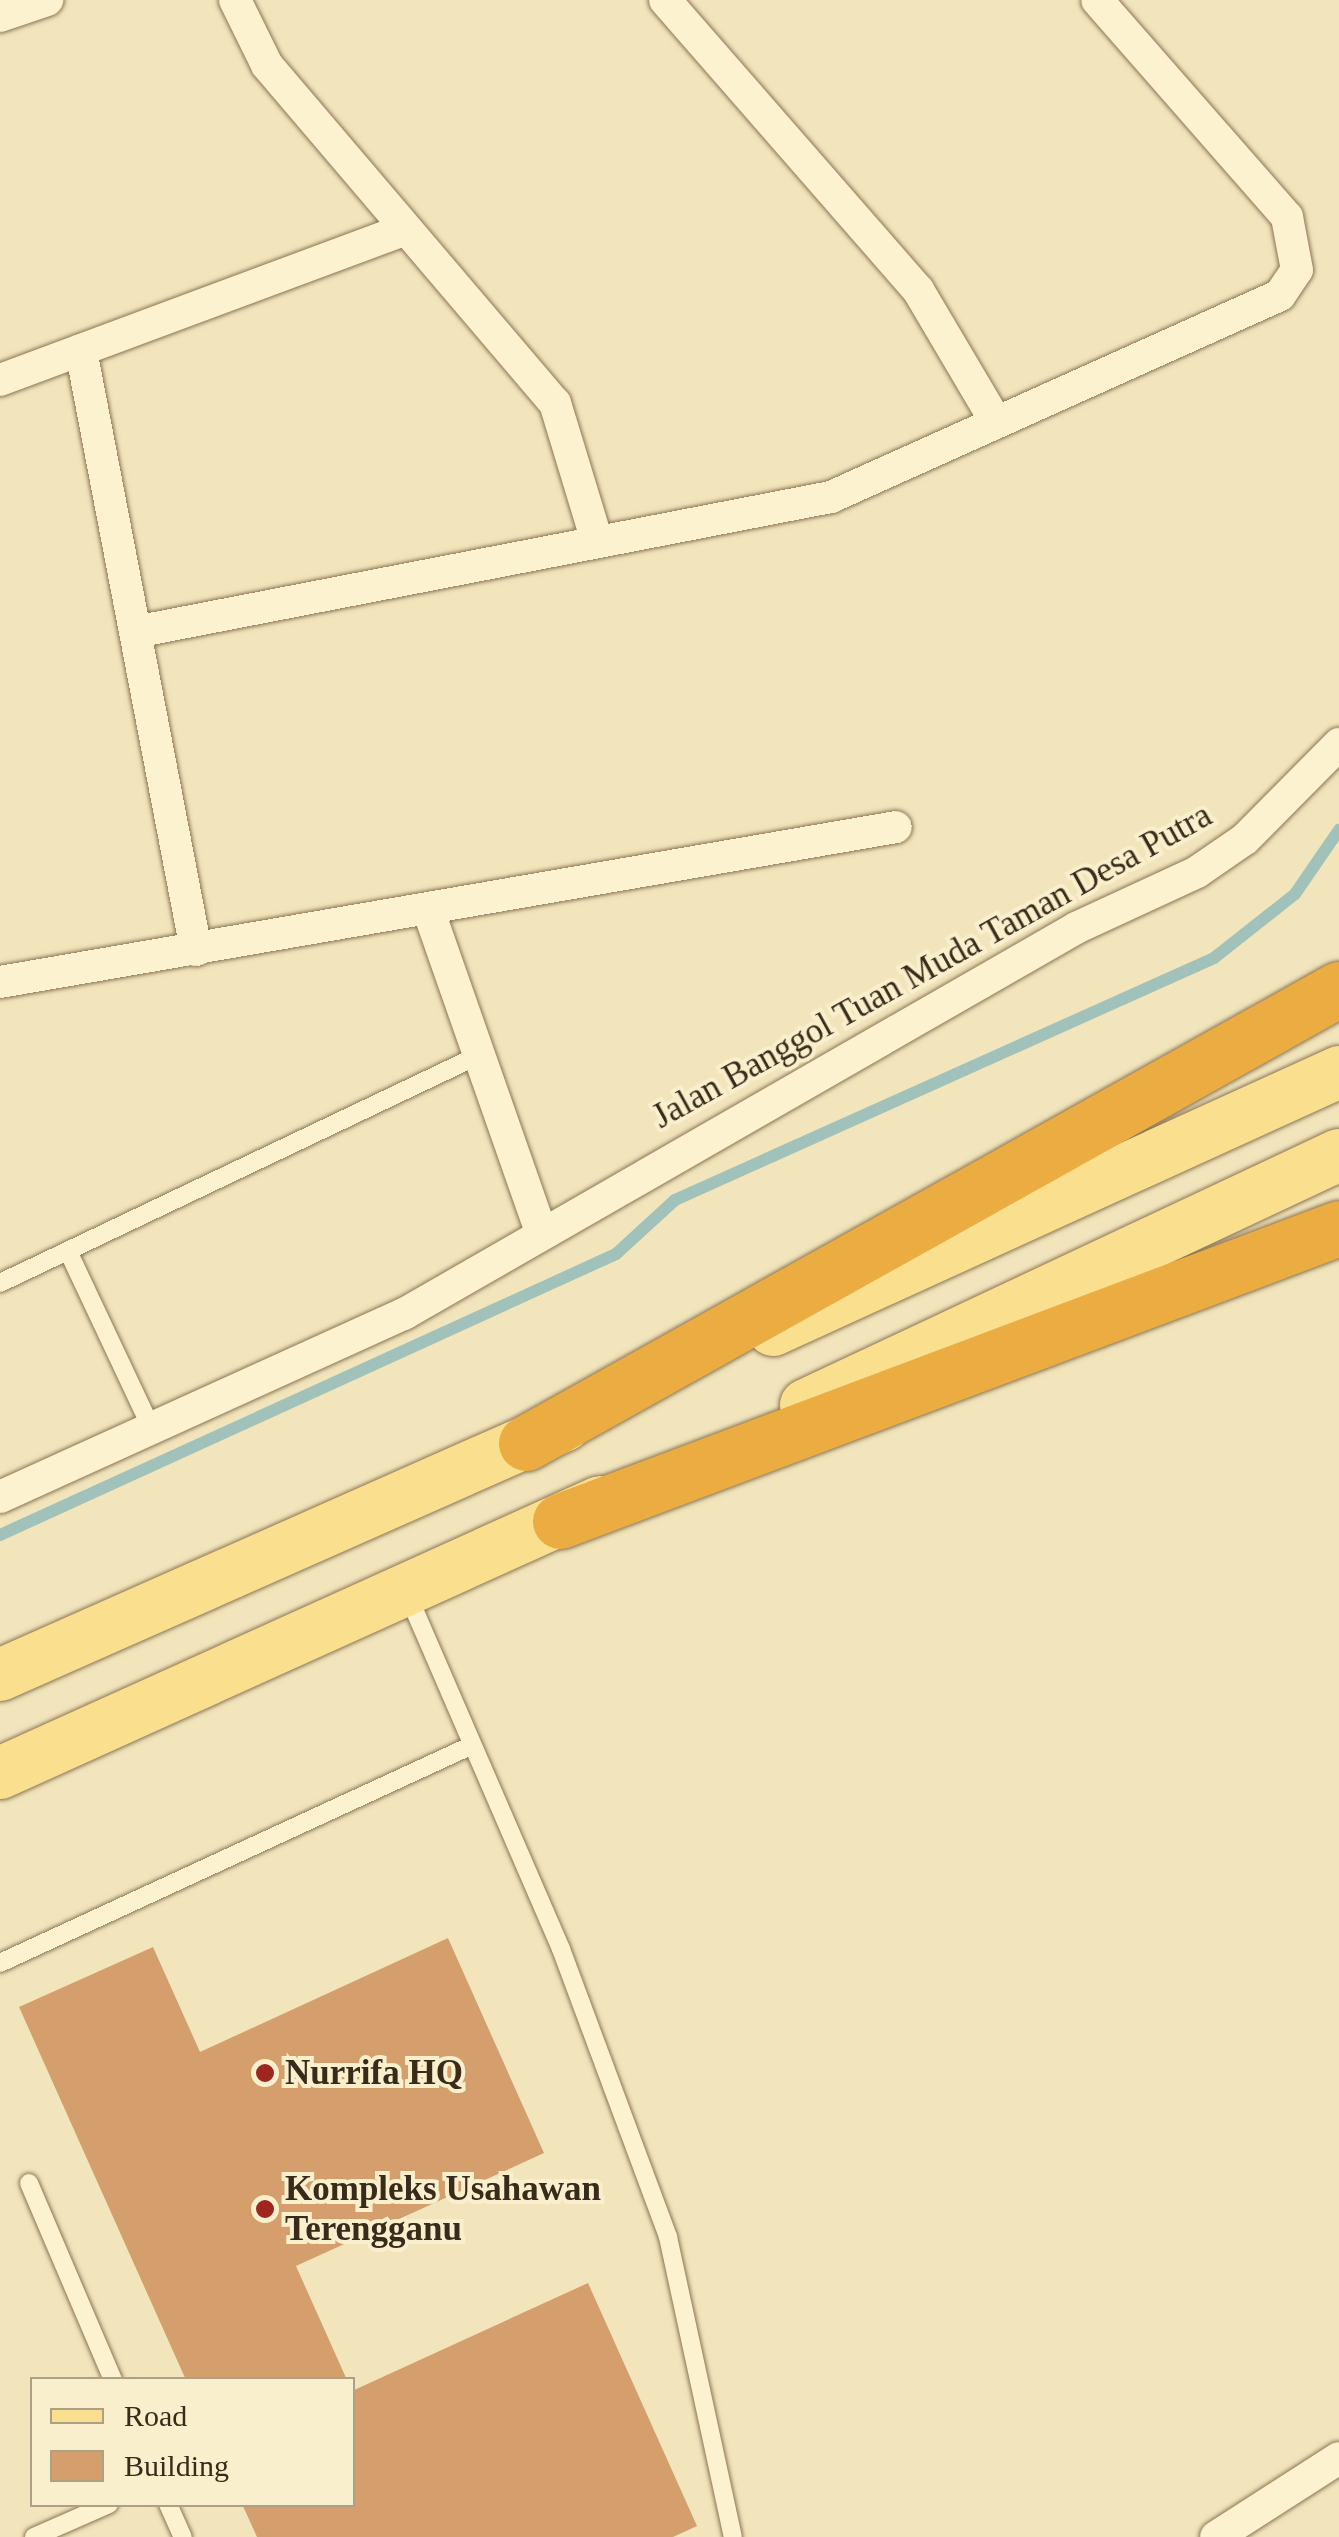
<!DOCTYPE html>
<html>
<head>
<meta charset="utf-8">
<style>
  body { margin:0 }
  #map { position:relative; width:1339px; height:2537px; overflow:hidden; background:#f2e5bb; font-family:Georgia,serif }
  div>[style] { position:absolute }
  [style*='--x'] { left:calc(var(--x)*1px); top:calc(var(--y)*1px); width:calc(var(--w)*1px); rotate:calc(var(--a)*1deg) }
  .stream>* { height:12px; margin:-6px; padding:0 6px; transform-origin:6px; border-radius:6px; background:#a0c2ba }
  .building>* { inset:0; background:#d49f6d }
  .roads { filter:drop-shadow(0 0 2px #8b7554) drop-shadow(0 0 2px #8b7554) }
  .lane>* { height:18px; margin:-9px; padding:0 9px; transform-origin:9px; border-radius:9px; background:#fcf2cf }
  .street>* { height:32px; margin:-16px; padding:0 16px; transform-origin:16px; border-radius:16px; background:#fcf2cf }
  .primary>* { height:52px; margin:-26px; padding:0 26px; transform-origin:26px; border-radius:26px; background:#fae08e }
  .highway>* { height:55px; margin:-27.5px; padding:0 27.5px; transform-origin:27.5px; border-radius:27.5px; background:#ebad42 }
  .dots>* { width:28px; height:28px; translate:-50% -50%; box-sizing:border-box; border:5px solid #f9efcc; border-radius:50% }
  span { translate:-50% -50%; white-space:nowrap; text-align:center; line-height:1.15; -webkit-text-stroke:8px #f9efcc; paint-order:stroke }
  .street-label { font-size:35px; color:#382b1a }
  .poi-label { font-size:35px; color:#382b1a; font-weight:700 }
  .left { translate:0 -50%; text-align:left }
  .legend { position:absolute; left:30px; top:2377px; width:325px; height:130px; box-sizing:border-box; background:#f9efcc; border:2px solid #aca185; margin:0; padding:12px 18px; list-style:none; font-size:30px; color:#382b1a }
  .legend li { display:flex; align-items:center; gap:20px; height:50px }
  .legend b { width:50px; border:2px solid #aca185 }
</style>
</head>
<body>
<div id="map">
  <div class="stream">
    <div style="--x:0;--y:1535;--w:677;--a:-24.52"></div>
    <div style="--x:616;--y:1254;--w:80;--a:-42.5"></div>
    <div style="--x:675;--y:1200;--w:591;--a:-24.18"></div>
    <div style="--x:1214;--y:958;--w:103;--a:-38.3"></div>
    <div style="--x:1295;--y:894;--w:78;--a:-55.5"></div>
  </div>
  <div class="building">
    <div style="clip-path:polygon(448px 1938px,544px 2153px,296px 2266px,347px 2380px,186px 2380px,19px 2007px,153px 1947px,200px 2052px)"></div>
    <div style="clip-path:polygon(588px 2283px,697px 2526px,673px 2537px,257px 2537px,242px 2504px,352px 2504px,352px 2391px)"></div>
  </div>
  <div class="roads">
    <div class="lane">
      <div style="--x:68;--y:1251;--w:195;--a:64.8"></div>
      <div style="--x:0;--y:1283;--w:530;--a:-25.45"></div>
      <div style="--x:407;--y:1593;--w:388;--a:66.6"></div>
      <div style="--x:561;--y:1949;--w:307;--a:69.6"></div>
      <div style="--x:668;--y:2237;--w:307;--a:77.8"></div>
      <div style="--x:0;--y:1963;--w:513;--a:-24.77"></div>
      <div style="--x:29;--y:2183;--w:214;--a:66.9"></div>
      <div style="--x:168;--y:2504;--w:36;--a:66"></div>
      <div style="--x:34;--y:2537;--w:82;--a:-23.7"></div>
    </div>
    <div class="street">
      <div style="--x:235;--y:0;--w:72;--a:63.8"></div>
      <div style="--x:267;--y:65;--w:444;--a:49.6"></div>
      <div style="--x:555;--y:403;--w:144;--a:73.1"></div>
      <div style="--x:665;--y:0;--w:385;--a:48.9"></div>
      <div style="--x:918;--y:290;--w:151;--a:59.4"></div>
      <div style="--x:0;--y:16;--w:50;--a:-18.8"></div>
      <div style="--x:81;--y:350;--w:611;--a:79.15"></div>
      <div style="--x:0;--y:380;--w:431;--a:-20.4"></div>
      <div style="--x:135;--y:632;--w:709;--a:-10.98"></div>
      <div style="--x:831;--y:497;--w:492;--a:-24.2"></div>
      <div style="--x:1280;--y:295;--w:30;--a:-56"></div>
      <div style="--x:1297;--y:270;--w:54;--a:-100.7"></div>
      <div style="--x:1287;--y:217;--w:288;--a:-131.2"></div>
      <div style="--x:429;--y:912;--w:336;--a:70.7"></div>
      <div style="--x:0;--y:982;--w:909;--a:-9.81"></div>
      <div style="--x:0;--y:1497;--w:444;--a:-24.4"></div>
      <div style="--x:404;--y:1314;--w:775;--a:-29.87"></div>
      <div style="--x:1076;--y:928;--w:133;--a:-24.8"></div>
      <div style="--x:1197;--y:872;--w:58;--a:-34.5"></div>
      <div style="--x:1245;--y:839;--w:134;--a:-45.3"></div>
      <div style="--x:1216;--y:2537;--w:146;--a:-32.7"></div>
    </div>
    <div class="primary">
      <div style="--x:773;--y:1330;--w:622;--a:-24.5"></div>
      <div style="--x:806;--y:1405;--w:589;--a:-25.13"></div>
      <div style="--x:0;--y:1675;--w:618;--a:-23.87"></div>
      <div style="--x:0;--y:1773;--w:658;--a:-24.31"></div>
    </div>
    <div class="highway">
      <div style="--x:526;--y:1443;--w:931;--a:-29.18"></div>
      <div style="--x:560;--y:1521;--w:832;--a:-20.61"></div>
    </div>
  </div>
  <div class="dots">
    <div style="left:265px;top:2073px;background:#9f261e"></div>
    <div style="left:265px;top:2209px;background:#9f261e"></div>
  </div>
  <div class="street-label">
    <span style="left:932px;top:966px;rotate:-29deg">Jalan Banggol Tuan Muda Taman Desa Putra</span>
  </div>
  <div class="poi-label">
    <span class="left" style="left:285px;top:2073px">Nurrifa HQ</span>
    <span class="left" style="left:285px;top:2209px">Kompleks Usahawan<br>Terengganu</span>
  </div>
  <ul class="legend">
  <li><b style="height:12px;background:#fae08e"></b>Road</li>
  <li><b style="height:28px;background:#d49f6d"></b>Building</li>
  </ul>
</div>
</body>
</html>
